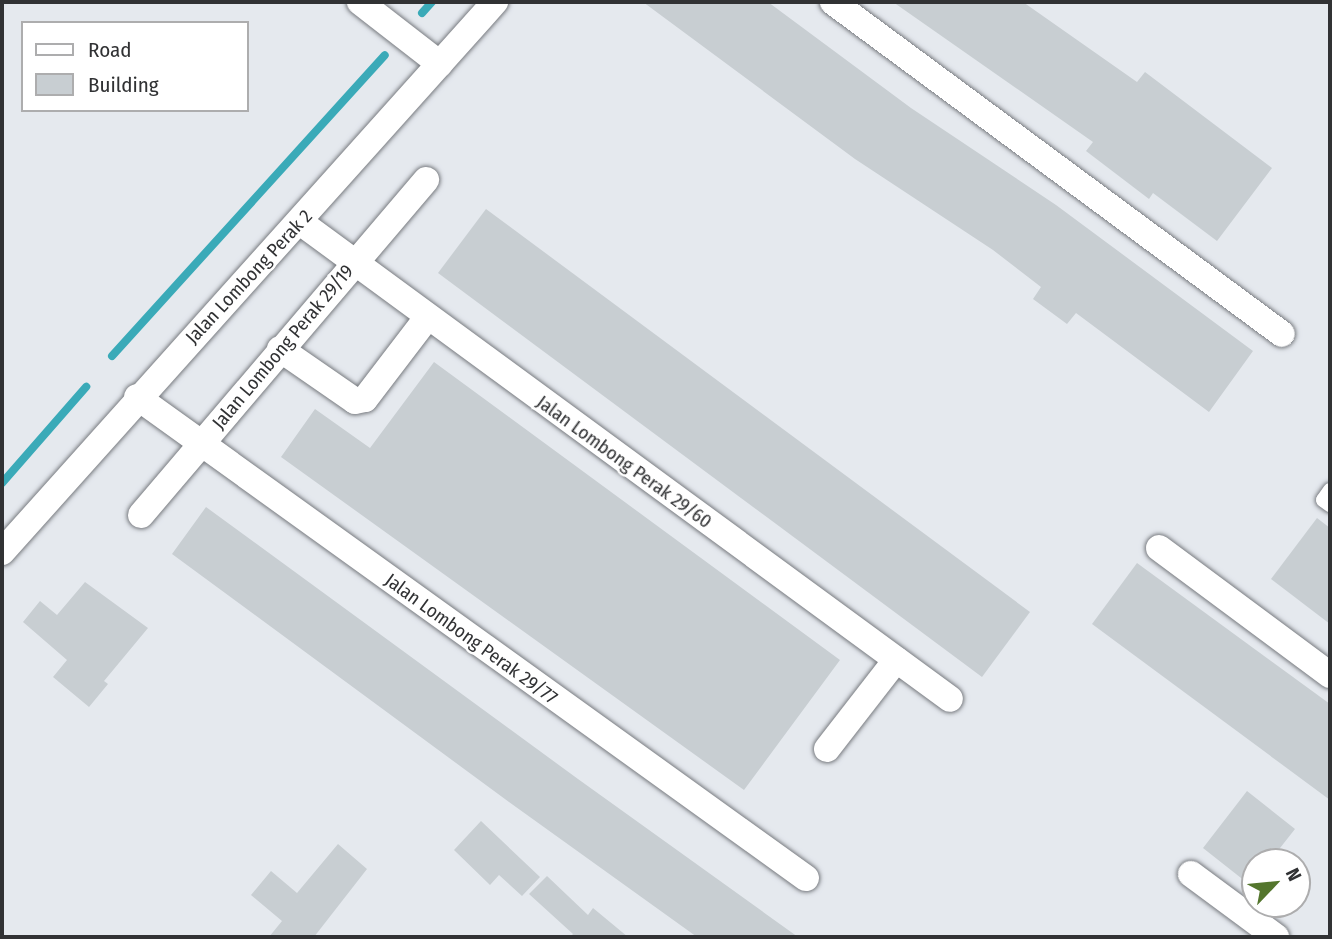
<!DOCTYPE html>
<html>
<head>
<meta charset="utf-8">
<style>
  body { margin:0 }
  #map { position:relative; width:1332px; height:939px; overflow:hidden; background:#e5e9ee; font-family:"Fira Sans Condensed",sans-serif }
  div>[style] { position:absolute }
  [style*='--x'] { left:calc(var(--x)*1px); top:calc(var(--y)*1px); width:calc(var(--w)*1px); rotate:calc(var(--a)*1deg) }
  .stream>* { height:8px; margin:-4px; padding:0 4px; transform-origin:4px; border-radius:4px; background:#3aaab8 }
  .building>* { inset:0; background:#c8ced2 }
  .roads { filter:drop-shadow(0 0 2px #787b80) drop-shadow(0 0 2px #787b80) }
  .lane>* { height:14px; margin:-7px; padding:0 7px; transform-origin:7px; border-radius:7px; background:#fff }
  .street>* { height:26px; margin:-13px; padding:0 13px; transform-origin:13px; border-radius:13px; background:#fff }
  span { translate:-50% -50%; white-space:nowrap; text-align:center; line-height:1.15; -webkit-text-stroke:5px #fff; paint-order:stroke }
  .street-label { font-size:19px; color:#313234 }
  .frame { position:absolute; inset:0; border:4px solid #313234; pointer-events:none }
  .legend { position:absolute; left:21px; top:21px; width:228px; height:91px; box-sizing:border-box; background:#fff; border:2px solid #adadae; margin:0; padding:9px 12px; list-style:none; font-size:21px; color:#313234 }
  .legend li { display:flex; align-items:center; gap:14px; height:35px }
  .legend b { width:35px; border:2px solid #adadae }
  .north { position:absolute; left:1241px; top:848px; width:70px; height:70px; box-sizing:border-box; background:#fff; border:2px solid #adadae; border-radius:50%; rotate:64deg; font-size:19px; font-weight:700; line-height:28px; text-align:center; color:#313234 }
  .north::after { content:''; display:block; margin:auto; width:24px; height:32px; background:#54762d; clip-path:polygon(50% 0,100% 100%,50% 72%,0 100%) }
</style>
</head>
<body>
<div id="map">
  <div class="stream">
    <div style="--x:422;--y:13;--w:15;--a:-48"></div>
    <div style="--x:112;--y:356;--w:406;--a:-47.8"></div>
    <div style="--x:2;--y:483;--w:128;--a:-48.8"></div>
  </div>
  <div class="building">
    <div style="clip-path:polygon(643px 2px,768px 2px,911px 108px,1056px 205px,1253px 351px,1209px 412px,1076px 313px,1067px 324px,1033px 299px,1041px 287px,993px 250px,855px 159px)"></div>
    <div style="clip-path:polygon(893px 2px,1023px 2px,1137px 82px,1145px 72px,1272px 168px,1217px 241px,1153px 193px,1149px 199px,1086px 151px,1093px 142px)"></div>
    <div style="clip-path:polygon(486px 209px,1030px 612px,982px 677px,438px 273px)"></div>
    <div style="clip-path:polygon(434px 362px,840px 660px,744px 790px,281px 457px,315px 409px,370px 448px)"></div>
    <div style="clip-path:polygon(206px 507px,578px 779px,798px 937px,697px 937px,509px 802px,172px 554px)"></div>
    <div style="clip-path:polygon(1317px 518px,1330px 528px,1330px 624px,1271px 579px)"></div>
    <div style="clip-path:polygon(1137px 563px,1330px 704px,1330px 800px,1092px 624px)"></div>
    <div style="clip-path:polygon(85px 582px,148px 628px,104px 681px,108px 684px,89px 707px,53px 677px,67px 660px,23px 622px,40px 601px,57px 615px)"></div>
    <div style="clip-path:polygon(1247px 791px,1295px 829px,1269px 862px,1255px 862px,1255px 889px,1203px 848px)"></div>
    <div style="clip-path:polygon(481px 821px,540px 877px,522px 896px,499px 875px,490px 885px,454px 850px)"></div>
    <div style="clip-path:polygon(338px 844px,367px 869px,314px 937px,269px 937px,282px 921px,251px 895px,271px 871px,297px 893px)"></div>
    <div style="clip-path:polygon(547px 876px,588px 915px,593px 908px,628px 937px,570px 937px,573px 934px,529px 894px)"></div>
  </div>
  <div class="roads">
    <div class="lane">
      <div style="--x:1330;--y:490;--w:12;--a:125"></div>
      <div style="--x:1323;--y:500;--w:9;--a:36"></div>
    </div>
    <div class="street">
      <div style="--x:360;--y:2;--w:101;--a:37.8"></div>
      <div style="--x:833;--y:2;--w:558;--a:36.48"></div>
      <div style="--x:300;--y:222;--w:806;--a:36.27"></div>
      <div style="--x:280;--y:349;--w:91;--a:34.7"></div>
      <div style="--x:355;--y:401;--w:10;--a:-11"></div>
      <div style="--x:365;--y:399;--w:102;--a:-52.6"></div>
      <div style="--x:137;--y:397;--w:824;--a:35.72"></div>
      <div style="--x:141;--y:515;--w:440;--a:-49.6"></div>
      <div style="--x:1159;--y:548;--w:213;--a:36.6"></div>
      <div style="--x:2;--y:552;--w:739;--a:-48.13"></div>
      <div style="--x:827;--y:749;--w:113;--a:-52.2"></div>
      <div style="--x:1191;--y:874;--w:106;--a:36.5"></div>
    </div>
  </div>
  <div class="street-label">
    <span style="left:249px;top:277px;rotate:-47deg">Jalan Lombong Perak 2</span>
    <span style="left:283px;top:347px;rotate:-50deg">Jalan Lombong Perak 29/19</span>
    <span style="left:624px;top:462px;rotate:36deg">Jalan Lombong Perak 29/60</span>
    <span style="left:471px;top:639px;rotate:36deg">Jalan Lombong Perak 29/77</span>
  </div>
  <div class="frame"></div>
  <ul class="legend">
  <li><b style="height:9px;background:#fff"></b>Road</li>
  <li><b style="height:19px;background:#c8ced2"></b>Building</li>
  </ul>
  <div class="north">N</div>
</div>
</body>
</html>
